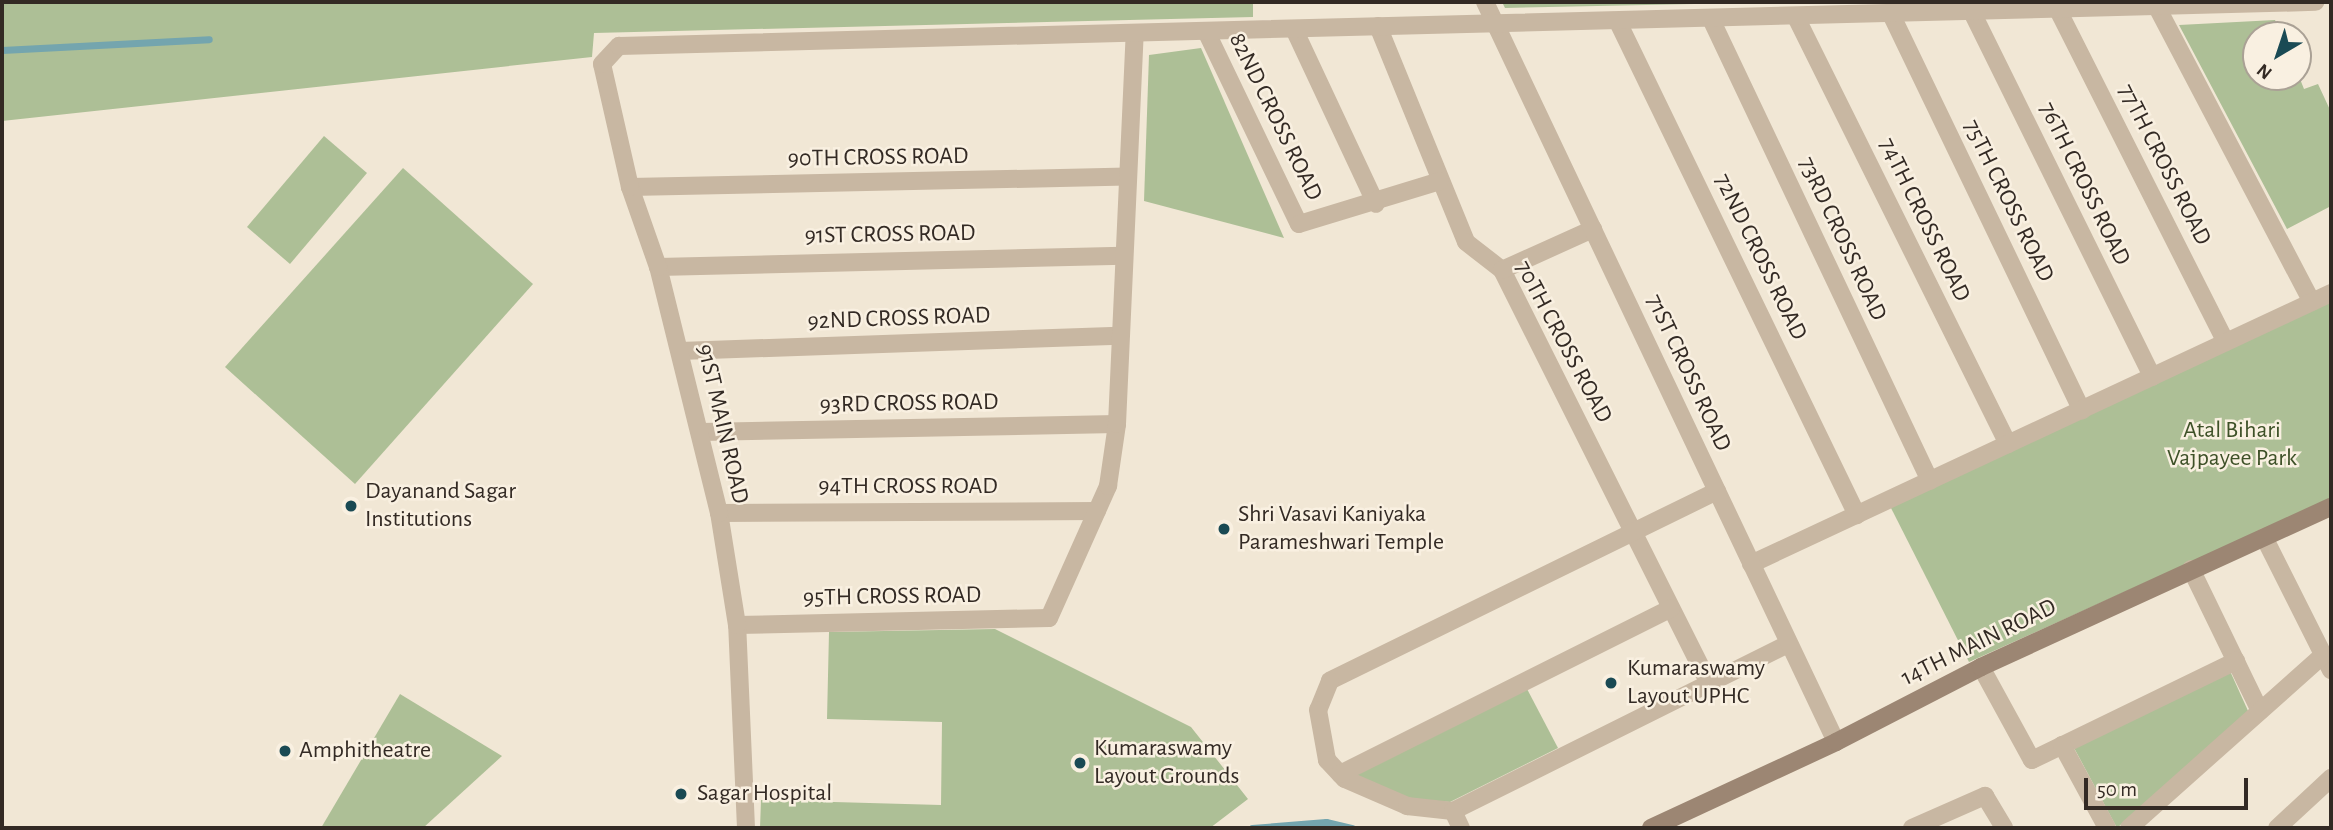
<!DOCTYPE html>
<html>
<head>
<meta charset="utf-8">
<style>
  body { margin:0 }
  #map { position:relative; width:2333px; height:830px; overflow:hidden; background:#f1e7d5; font-family:"Alegreya Sans",sans-serif }
  div>[style] { position:absolute }
  [style*='--x'] { left:calc(var(--x)*1px); top:calc(var(--y)*1px); width:calc(var(--w)*1px); rotate:calc(var(--a)*1deg) }
  .green>* { inset:0; background:#adbf96 }
  .stream>* { height:7px; margin:-3.5px; padding:0 3.5px; transform-origin:3.5px; border-radius:3.5px; background:#74a5ae }
  .minor>* { height:18px; margin:-9px; padding:0 9px; transform-origin:9px; border-radius:9px; background:#c8b7a2 }
  .tertiary>* { height:18px; margin:-9px; padding:0 9px; transform-origin:9px; border-radius:9px; background:#c8b7a2 }
  .secondary>* { height:18px; margin:-9px; padding:0 9px; transform-origin:9px; border-radius:9px; background:#9c8673 }
  .dots>* { width:19px; height:19px; translate:-50% -50%; box-sizing:border-box; border:4px solid #f9f0e1; border-radius:50% }
  span { translate:-50% -50%; white-space:nowrap; text-align:center; line-height:1.15; -webkit-text-stroke:5px #f9f0e1; paint-order:stroke }
  .street-label { font-size:24px; color:#332a24 }
  .park-label { font-size:24px; color:#3e5128 }
  .poi-label { font-size:24px; color:#332a24 }
  .left { translate:0 -50%; text-align:left }
  .frame { position:absolute; inset:0; border:4px solid #332a24; pointer-events:none }
  .north { position:absolute; left:2242px; top:21px; width:70px; height:70px; box-sizing:border-box; background:#f9f0e1; border:2px solid #aaa195; border-radius:50%; rotate:219deg; font-size:19px; font-weight:700; line-height:28px; text-align:center; color:#332a24 }
  .north::after { content:''; display:block; margin:auto; width:24px; height:32px; background:#1a4a54; clip-path:polygon(50% 0,100% 100%,50% 72%,0 100%) }
  .scale { position:absolute; left:2084px; top:778px; width:164px; height:32px; box-sizing:border-box; border:4px solid #332a24; border-top:0; padding-left:9px; font-size:21px; line-height:24px; white-space:nowrap; color:#332a24; -webkit-text-stroke:5px #f9f0e1; paint-order:stroke }
</style>
</head>
<body>
<div id="map">
  <div class="green">
    <div style="clip-path:polygon(2px 2px,1253px 2px,1253px 17px,594px 33px,592px 57px,2px 121px)"></div>
    <div style="clip-path:polygon(1502px 2px,1797px 2px,1505px 8px)"></div>
    <div style="clip-path:polygon(2275px 20px,2282px 35px,2256px 35px,2256px 77px,2298px 74px,2304px 89px,2318px 84px,2331px 112px,2331px 206px,2287px 229px,2179px 25px)"></div>
    <div style="clip-path:polygon(1201px 48px,1284px 238px,1144px 201px,1149px 55px)"></div>
    <div style="clip-path:polygon(324px 136px,367px 173px,290px 264px,247px 227px)"></div>
    <div style="clip-path:polygon(403px 168px,533px 284px,355px 484px,225px 367px)"></div>
    <div style="clip-path:polygon(2331px 298px,2331px 499px,1969px 662px,1890px 506px)"></div>
    <div style="clip-path:polygon(995px 629px,1191px 727px,1248px 799px,1210px 828px,760px 828px,761px 800px,941px 805px,942px 722px,827px 719px,829px 632px)"></div>
    <div style="clip-path:polygon(2230px 671px,2249px 713px,2117px 828px,2073px 746px)"></div>
    <div style="clip-path:polygon(1526px 687px,1558px 748px,1450px 802px,1411px 799px,1351px 774px)"></div>
    <div style="clip-path:polygon(400px 694px,502px 756px,423px 828px,321px 828px)"></div>
  </div>
  <div class="stream">
    <div style="--x:2;--y:50;--w:207;--a:-3"></div>
    <div style="--x:1252;--y:828;--w:74;--a:-4.6"></div>
    <div style="--x:1326;--y:822;--w:27;--a:13"></div>
  </div>
  <div class="minor">
    <div style="--x:2157;--y:7;--w:333;--a:62.3"></div>
    <div style="--x:2058;--y:10;--w:372;--a:63.2"></div>
    <div style="--x:1972;--y:12;--w:407;--a:63.7"></div>
    <div style="--x:1891;--y:14;--w:440;--a:64.3"></div>
    <div style="--x:1796;--y:17;--w:477;--a:63.6"></div>
    <div style="--x:1711;--y:19;--w:511;--a:64.64"></div>
    <div style="--x:1618;--y:22;--w:548;--a:64.14"></div>
    <div style="--x:1378;--y:26;--w:233;--a:67.8"></div>
    <div style="--x:1466;--y:242;--w:46;--a:37.9"></div>
    <div style="--x:1502;--y:270;--w:462;--a:63.4"></div>
    <div style="--x:1294;--y:29;--w:193;--a:64.9"></div>
    <div style="--x:1206;--y:31;--w:214;--a:64.3"></div>
    <div style="--x:1299;--y:224;--w:147;--a:-17"></div>
    <div style="--x:630;--y:187;--w:497;--a:-1.2"></div>
    <div style="--x:658;--y:267;--w:465;--a:-1.4"></div>
    <div style="--x:1502;--y:270;--w:100;--a:-24.3"></div>
    <div style="--x:680;--y:351;--w:439;--a:-2"></div>
    <div style="--x:701;--y:432;--w:416;--a:-1.1"></div>
    <div style="--x:1717;--y:491;--w:431;--a:153.9"></div>
    <div style="--x:1330;--y:681;--w:31;--a:112"></div>
    <div style="--x:1318;--y:710;--w:51;--a:79.8"></div>
    <div style="--x:1327;--y:760;--w:26;--a:47"></div>
    <div style="--x:1345;--y:779;--w:68;--a:23.5"></div>
    <div style="--x:1407;--y:806;--w:46;--a:6.2"></div>
    <div style="--x:1453;--y:811;--w:374;--a:-26.5"></div>
    <div style="--x:719;--y:513;--w:378;--a:-0.3"></div>
    <div style="--x:2264;--y:537;--w:149;--a:63.3"></div>
    <div style="--x:1751;--y:564;--w:640;--a:-25.04"></div>
    <div style="--x:2191;--y:569;--w:158;--a:64.1"></div>
    <div style="--x:737;--y:625;--w:312;--a:-1.3"></div>
    <div style="--x:1049;--y:618;--w:145;--a:-65.9"></div>
    <div style="--x:1108;--y:486;--w:63;--a:-81.7"></div>
    <div style="--x:1117;--y:424;--w:391;--a:-87.4"></div>
    <div style="--x:1981;--y:667;--w:106;--a:61.3"></div>
    <div style="--x:2032;--y:760;--w:227;--a:-25.9"></div>
    <div style="--x:2062;--y:745;--w:94;--a:61.5"></div>
    <div style="--x:1340;--y:774;--w:370;--a:-26.6"></div>
    <div style="--x:1453;--y:811;--w:19;--a:65"></div>
    <div style="--x:1912;--y:828;--w:80;--a:-23.7"></div>
    <div style="--x:1985;--y:796;--w:37;--a:59"></div>
    <div style="--x:2129;--y:828;--w:260;--a:-41.7"></div>
    <div style="--x:2277;--y:828;--w:74;--a:-42.8"></div>
  </div>
  <div class="tertiary">
    <div style="--x:1485;--y:2;--w:819;--a:64.62"></div>
    <div style="--x:746;--y:828;--w:203;--a:-92.5"></div>
    <div style="--x:737;--y:625;--w:113;--a:-99.1"></div>
    <div style="--x:719;--y:513;--w:253;--a:-103.9"></div>
    <div style="--x:658;--y:267;--w:85;--a:-109.3"></div>
    <div style="--x:630;--y:187;--w:126;--a:-102.8"></div>
    <div style="--x:602;--y:64;--w:25;--a:-47"></div>
    <div style="--x:619;--y:46;--w:1697;--a:-1.49"></div>
  </div>
  <div class="secondary">
    <div style="--x:1651;--y:828;--w:204;--a:-24.9"></div>
    <div style="--x:1836;--y:742;--w:163;--a:-27.3"></div>
    <div style="--x:1981;--y:667;--w:385;--a:-24.6"></div>
  </div>
  <div class="dots">
    <div style="left:351px;top:506px;background:#1a4a54"></div>
    <div style="left:1224px;top:529px;background:#1a4a54"></div>
    <div style="left:1611px;top:683px;background:#1a4a54"></div>
    <div style="left:285px;top:751px;background:#1a4a54"></div>
    <div style="left:1080px;top:763px;background:#1a4a54"></div>
    <div style="left:681px;top:794px;background:#1a4a54"></div>
  </div>
  <div class="street-label">
    <span style="left:1275px;top:117px;rotate:64deg">82ND CROSS ROAD</span>
    <span style="left:878px;top:158px;rotate:-1deg">90TH CROSS ROAD</span>
    <span style="left:2164px;top:165px;rotate:63deg">77TH CROSS ROAD</span>
    <span style="left:2084px;top:184px;rotate:64deg">76TH CROSS ROAD</span>
    <span style="left:2008px;top:201px;rotate:64deg">75TH CROSS ROAD</span>
    <span style="left:1924px;top:220px;rotate:64deg">74TH CROSS ROAD</span>
    <span style="left:890px;top:235px;rotate:-1deg">91ST CROSS ROAD</span>
    <span style="left:1842px;top:239px;rotate:65deg">73RD CROSS ROAD</span>
    <span style="left:1760px;top:257px;rotate:64deg">72ND CROSS ROAD</span>
    <span style="left:899px;top:319px;rotate:-2deg">92ND CROSS ROAD</span>
    <span style="left:1563px;top:342px;rotate:62deg">70TH CROSS ROAD</span>
    <span style="left:1688px;top:373px;rotate:65deg">71ST CROSS ROAD</span>
    <span style="left:909px;top:404px;rotate:-1deg">93RD CROSS ROAD</span>
    <span style="left:722px;top:424px;rotate:77deg">91ST MAIN ROAD</span>
    <span style="left:908px;top:487px">94TH CROSS ROAD</span>
    <span style="left:892px;top:597px;rotate:-1deg">95TH CROSS ROAD</span>
    <span style="left:1979px;top:643px;rotate:-26deg">14TH MAIN ROAD</span>
  </div>
  <div class="park-label">
    <span style="left:2232px;top:445px">Atal Bihari<br>Vajpayee Park</span>
  </div>
  <div class="poi-label">
    <span class="left" style="left:365px;top:506px">Dayanand Sagar<br>Institutions</span>
    <span class="left" style="left:1238px;top:529px">Shri Vasavi Kaniyaka<br>Parameshwari Temple</span>
    <span class="left" style="left:1627px;top:683px">Kumaraswamy<br>Layout UPHC</span>
    <span class="left" style="left:1094px;top:763px">Kumaraswamy<br>Layout Grounds</span>
    <span class="left" style="left:299px;top:751px">Amphitheatre</span>
    <span class="left" style="left:697px;top:794px">Sagar Hospital</span>
  </div>
  <div class="frame"></div>
  <div class="north">N</div>
  <div class="scale">50 m</div>
</div>
</body>
</html>
